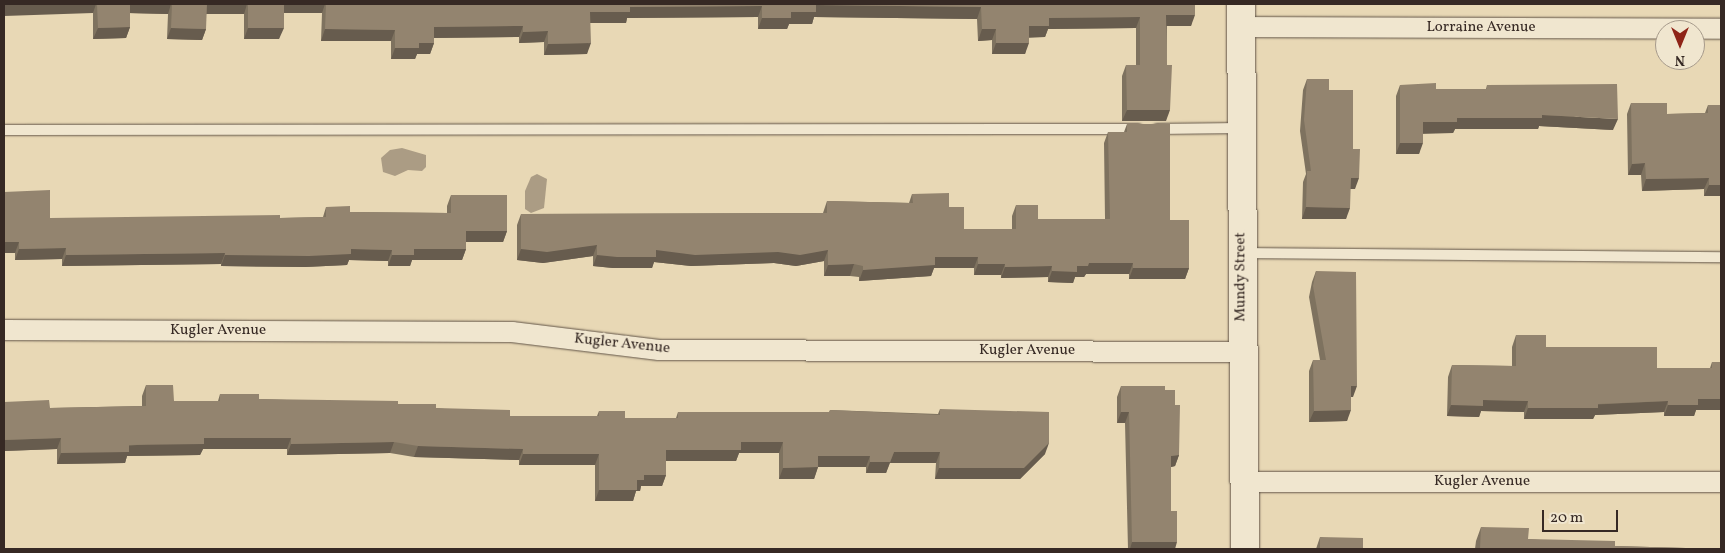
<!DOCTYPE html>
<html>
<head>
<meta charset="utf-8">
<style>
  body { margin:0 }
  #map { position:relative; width:1725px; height:553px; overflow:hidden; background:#e8d8b5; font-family:Vollkorn,serif }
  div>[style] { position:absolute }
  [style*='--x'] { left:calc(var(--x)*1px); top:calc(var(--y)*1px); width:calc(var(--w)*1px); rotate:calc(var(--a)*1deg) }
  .water>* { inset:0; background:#ab9c84 }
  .roads { filter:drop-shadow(0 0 1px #625548) drop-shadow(0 0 1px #625548) }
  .lane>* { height:10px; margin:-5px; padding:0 5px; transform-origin:5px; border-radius:5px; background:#f0e6cf }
  .street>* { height:20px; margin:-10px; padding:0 10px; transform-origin:10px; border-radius:10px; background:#f0e6cf }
  .secondary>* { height:28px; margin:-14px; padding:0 14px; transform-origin:14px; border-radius:14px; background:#f0e6cf }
  .wall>* { inset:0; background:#7e725f }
  .shaded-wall>* { inset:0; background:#675c4e }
  .building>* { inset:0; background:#93846f }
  span { translate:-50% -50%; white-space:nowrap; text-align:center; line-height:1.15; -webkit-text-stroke:4px #f0e6cf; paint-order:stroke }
  .street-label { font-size:15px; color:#362924 }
  .frame { position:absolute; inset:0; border:5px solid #362924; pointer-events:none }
  .north { position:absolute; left:1655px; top:20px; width:50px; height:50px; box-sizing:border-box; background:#f0e6cf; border:1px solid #a69a8b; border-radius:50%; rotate:180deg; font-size:14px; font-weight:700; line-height:20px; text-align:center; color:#362924 }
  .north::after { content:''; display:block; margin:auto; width:18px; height:22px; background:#8f2418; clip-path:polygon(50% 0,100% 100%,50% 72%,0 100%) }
  .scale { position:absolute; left:1542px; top:510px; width:76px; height:22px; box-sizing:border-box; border:2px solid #362924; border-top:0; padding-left:6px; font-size:15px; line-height:18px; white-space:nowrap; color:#362924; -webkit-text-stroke:4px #f0e6cf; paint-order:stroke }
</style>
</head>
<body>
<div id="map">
  <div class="water">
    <div style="clip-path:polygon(402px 148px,426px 155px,426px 167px,422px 171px,408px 170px,395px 176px,383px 172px,381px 158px,390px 150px)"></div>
    <div style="clip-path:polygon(537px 174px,547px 179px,544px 208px,531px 213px,525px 209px,525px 191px,531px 177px)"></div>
  </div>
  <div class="roads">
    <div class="lane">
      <div style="--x:1157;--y:129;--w:83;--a:-0.7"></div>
      <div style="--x:4;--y:130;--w:1134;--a:-0.05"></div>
      <div style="--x:1245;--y:253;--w:476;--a:0.5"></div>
    </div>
    <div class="street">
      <div style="--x:1241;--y:27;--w:480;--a:0.2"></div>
      <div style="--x:4;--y:330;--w:508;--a:0.23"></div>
      <div style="--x:512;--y:332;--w:148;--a:7"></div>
      <div style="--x:659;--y:350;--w:583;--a:0.2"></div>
      <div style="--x:1243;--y:482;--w:478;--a:0"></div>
    </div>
    <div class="secondary">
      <div style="--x:1241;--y:4;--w:545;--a:89.58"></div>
    </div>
  </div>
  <div class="wall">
    <div style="clip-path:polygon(4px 4px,1195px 4px,1191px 26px,1167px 26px,1166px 121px,1122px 121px,1122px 76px,1126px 65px,1136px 65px,1136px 28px,1048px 29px,1045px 37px,1029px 37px,1025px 54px,992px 54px,992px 40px,978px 41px,977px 19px,814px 17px,812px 24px,789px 24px,787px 29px,758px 29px,758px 17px,627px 18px,626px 23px,590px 23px,587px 54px,544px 55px,544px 42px,519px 43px,519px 37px,434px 38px,434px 43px,430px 54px,417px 54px,415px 59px,391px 59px,391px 41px,321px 41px,322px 13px,284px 13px,279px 39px,244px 39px,244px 14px,206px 14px,206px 29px,202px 40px,167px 39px,168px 14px,130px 13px,130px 27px,126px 38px,93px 39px,93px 13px)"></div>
    <div style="clip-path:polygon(1307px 79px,1329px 90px,1353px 149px,1355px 189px,1350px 189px,1346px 219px,1302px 219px,1303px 182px,1306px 174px,1300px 131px,1303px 90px)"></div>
    <div style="clip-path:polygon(1400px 85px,1436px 89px,1486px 89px,1487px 85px,1613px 130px,1539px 126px,1538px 129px,1455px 129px,1453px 133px,1423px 133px,1419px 154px,1396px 154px,1396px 96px)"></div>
    <div style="clip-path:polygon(1631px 103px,1667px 114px,1705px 113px,1708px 105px,1721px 196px,1704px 196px,1704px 189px,1642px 191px,1641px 175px,1628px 175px,1627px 114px)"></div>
    <div style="clip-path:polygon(1127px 124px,1170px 220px,1189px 268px,1185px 279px,1129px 279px,1129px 274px,1086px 274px,1084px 277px,1075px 277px,1073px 283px,1048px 282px,1048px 277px,1001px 278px,1001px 275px,974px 275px,974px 268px,934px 268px,931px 276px,859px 281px,859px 277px,850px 276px,824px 276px,824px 261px,796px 266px,774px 263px,691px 266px,654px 262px,652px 268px,613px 268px,593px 266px,593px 256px,543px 263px,517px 260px,517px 225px,521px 214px,823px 213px,827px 201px,909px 203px,912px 194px,949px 207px,964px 229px,1012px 229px,1012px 216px,1016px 205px,1038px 219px,1105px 219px,1104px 143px,1108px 132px,1124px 132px)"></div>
    <div style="clip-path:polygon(4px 192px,50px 218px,280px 218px,323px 217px,326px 207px,350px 212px,447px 213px,447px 206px,451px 195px,507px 231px,503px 242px,466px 242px,466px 249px,462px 260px,412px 260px,410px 266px,388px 266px,388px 261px,349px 260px,347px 265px,305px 267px,221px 266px,221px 264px,62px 266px,62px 259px,15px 260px,15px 253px,4px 253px)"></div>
    <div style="clip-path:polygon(1316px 271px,1353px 397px,1351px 397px,1347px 421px,1309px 422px,1309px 371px,1313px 360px,1320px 360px,1309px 297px,1312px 282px)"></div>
    <div style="clip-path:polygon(1516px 335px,1546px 347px,1657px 368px,1710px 368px,1712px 362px,1721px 362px,1696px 410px,1694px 416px,1664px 416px,1664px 412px,1595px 415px,1593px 419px,1524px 419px,1524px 412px,1481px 411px,1479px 417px,1447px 416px,1448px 377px,1452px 365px,1512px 366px,1512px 347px)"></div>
    <div style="clip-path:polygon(146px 385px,174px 401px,218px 401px,220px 394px,259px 399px,398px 404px,510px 416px,597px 416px,599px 411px,625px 418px,676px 418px,678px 412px,829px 412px,830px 410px,938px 414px,940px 409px,1045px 454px,1020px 479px,935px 479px,936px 463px,890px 463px,886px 473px,866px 473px,866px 467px,818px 467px,814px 479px,779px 479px,779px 453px,739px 453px,736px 461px,666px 461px,666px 475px,662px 486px,641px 486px,640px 491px,636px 491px,633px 501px,595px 501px,595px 465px,519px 465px,519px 460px,414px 457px,390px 453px,287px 455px,287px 449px,203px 449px,200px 455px,127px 456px,125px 463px,57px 464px,57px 449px,4px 451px,4px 402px,50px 408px,142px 406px,142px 396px)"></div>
    <div style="clip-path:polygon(1121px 386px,1165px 390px,1175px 405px,1179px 455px,1175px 466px,1171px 467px,1171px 511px,1175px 549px,1128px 549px,1125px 423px,1117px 423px,1117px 397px)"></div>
    <div style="clip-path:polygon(1481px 527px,1528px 539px,1615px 546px,1721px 549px,1475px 549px,1476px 541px)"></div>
    <div style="clip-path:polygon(1320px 537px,1363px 549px,1316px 549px)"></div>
  </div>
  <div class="shaded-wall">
    <div style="clip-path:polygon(41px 4px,96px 4px,93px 13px,4px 16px,4px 5px)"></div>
    <div style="clip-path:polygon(129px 4px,171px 4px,168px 14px,126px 13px)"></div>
    <div style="clip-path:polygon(206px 4px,247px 4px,244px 14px,203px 14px)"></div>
    <div style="clip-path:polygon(283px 4px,325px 4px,322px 13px,279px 13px)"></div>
    <div style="clip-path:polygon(816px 5px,981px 7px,977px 19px,814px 17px,812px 24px,789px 24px,787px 29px,758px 29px,762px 18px)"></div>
    <div style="clip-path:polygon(762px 6px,758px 17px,627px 18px,626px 23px,586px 23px,590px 12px,630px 7px)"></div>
    <div style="clip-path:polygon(1166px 15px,1195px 15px,1191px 26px,1162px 26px)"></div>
    <div style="clip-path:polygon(1140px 17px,1136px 28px,1048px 29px,1045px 37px,1025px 38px,1029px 26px,1049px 18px)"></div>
    <div style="clip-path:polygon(523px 26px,519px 37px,430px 38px,434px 27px)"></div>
    <div style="clip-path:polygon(130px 27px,126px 38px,93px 39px,98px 28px)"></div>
    <div style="clip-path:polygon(171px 28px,206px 29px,202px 40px,167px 39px)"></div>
    <div style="clip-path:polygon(248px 28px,284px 28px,279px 39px,244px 39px)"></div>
    <div style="clip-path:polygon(325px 29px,395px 30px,391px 41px,321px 41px)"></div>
    <div style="clip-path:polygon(982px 29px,996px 29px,992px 40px,978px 41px)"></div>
    <div style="clip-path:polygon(548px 31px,544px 42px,519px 43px,523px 32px)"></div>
    <div style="clip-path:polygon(419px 43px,434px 43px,430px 54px,417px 54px,415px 59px,391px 59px,395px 48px)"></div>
    <div style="clip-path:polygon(591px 43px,587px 54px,544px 55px,548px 44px)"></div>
    <div style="clip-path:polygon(996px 43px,1029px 43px,1025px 54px,992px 54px)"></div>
    <div style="clip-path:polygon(1127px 110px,1170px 110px,1166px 121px,1122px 121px)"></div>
    <div style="clip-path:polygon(1542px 115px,1618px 119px,1613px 130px,1539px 126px,1538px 129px,1455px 129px,1453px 133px,1419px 134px,1423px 122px,1457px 118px)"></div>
    <div style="clip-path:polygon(1400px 143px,1423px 143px,1419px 154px,1396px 154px)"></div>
    <div style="clip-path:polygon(1645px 163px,1641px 175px,1628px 175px,1632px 164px)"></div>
    <div style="clip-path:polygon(1351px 178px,1359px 178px,1355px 189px,1347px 189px)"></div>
    <div style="clip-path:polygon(1709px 178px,1704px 189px,1642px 191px,1646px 179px)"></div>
    <div style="clip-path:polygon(1709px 185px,1721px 185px,1721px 196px,1704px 196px)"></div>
    <div style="clip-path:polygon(1306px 207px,1350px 208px,1346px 219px,1302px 219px)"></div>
    <div style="clip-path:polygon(466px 231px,507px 231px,503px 242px,462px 242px)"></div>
    <div style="clip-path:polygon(4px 242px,19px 242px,15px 253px,4px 253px)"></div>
    <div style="clip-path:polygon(597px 245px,593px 256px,543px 263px,517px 260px,521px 249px)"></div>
    <div style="clip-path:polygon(66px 248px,62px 259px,15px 260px,19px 249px)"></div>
    <div style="clip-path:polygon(351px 249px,392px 250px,388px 261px,349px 260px,347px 265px,305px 267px,221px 266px,225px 255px)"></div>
    <div style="clip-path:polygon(414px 249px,466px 249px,462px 260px,412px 260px,410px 266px,388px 266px,392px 255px)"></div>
    <div style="clip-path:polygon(656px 250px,828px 250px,824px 261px,796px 266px,774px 263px,691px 266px,654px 262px,652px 268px,613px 268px,593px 266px,597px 255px)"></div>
    <div style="clip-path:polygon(225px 253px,221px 264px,62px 266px,66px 255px)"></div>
    <div style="clip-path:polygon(935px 257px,978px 257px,974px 268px,934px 268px,931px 276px,859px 281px,863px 270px)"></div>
    <div style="clip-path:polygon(1089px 263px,1133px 263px,1129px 274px,1086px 274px,1084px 277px,1075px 277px,1073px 283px,1048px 282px,1052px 271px)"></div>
    <div style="clip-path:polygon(854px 264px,850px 276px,824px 276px,828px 265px)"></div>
    <div style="clip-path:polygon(978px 264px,1005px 264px,1001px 275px,974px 275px)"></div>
    <div style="clip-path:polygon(1052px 266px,1048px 277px,1001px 278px,1005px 267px)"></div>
    <div style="clip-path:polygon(1133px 268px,1189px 268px,1185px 279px,1129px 279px)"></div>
    <div style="clip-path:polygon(1351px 386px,1357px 386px,1353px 397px,1347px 397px)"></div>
    <div style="clip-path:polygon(1698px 399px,1721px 399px,1721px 410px,1696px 410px,1694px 416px,1664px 416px,1668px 405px)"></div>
    <div style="clip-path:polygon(1483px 400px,1528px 401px,1524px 412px,1481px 411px,1479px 417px,1447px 416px,1451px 405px)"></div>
    <div style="clip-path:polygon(1668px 401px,1664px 412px,1595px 415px,1593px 419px,1524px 419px,1528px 408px)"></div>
    <div style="clip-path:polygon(1351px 410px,1347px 421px,1309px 422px,1314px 411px)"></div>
    <div style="clip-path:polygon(1121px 412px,1129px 412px,1125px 423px,1117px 423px)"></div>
    <div style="clip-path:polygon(61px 438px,57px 449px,4px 451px,4px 440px)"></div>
    <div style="clip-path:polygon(204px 438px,291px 438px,287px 449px,203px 449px,200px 455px,127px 456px,125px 463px,57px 464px,61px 453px)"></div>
    <div style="clip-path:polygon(394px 442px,390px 453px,287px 455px,291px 444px)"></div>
    <div style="clip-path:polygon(741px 442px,783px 442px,779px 453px,739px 453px,736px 461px,662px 461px,666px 450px)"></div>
    <div style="clip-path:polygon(1049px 443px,1045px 454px,1020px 479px,935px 479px,939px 468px)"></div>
    <div style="clip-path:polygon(418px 446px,523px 449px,519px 460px,414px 457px)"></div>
    <div style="clip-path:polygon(894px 452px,940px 452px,936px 463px,890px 463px)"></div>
    <div style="clip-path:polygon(523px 454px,599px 454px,595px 465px,519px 465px)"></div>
    <div style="clip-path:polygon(1179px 455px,1175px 466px,1167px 468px,1171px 456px)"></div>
    <div style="clip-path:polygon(818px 456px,870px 456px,866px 467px,814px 467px)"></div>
    <div style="clip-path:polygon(870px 462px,890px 462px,886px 473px,866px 473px)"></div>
    <div style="clip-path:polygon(818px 467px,814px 479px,779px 479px,783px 468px)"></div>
    <div style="clip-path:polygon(644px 475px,666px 475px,662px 486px,641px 486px,640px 491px,636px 491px,633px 501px,595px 501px,599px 490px,637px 480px)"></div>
    <div style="clip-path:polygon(1132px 542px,1177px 542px,1175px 549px,1130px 549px)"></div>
  </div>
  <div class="building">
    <div style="clip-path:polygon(4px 4px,41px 4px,4px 5px)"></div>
    <div style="clip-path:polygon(97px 4px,130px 4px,130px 27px,98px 28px)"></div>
    <div style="clip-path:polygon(172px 4px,207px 4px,206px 29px,171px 28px)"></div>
    <div style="clip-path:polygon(248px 4px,284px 4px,284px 28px,248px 28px)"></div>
    <div style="clip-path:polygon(326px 4px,1195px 4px,1195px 15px,1166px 15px,1167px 65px,1172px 65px,1170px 110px,1127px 110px,1126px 65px,1140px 65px,1140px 17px,1049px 18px,1049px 26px,1029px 26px,1029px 43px,996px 43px,996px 29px,982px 29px,981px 7px,816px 5px,816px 12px,791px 12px,791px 18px,762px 18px,762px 6px,630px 7px,630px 12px,590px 12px,591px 43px,548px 44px,548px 31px,523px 32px,523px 26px,434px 27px,434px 43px,419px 43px,419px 48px,395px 48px,395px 30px,325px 29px)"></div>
    <div style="clip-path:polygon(1307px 79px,1329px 79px,1329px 90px,1353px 90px,1353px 149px,1360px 149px,1359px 178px,1351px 178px,1350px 208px,1306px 207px,1307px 171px,1311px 171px,1304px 120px)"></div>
    <div style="clip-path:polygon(1436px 83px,1436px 89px,1487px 89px,1487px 85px,1617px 84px,1618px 119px,1542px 115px,1542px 118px,1457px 118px,1457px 122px,1423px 122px,1423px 143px,1400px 143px,1400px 85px)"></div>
    <div style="clip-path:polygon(1631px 103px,1667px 103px,1667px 114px,1708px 113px,1708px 105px,1721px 105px,1721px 185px,1709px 185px,1709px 178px,1646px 179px,1645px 163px,1632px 164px)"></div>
    <div style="clip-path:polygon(1127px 124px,1170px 124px,1170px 220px,1189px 220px,1189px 268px,1133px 268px,1133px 263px,1089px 263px,1088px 266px,1077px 266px,1077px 272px,1052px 271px,1052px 266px,1005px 267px,1005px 264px,978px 264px,978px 257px,935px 257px,935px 265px,863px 270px,863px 266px,854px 264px,828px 265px,828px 250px,800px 255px,778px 252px,695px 255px,656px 250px,656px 257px,617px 257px,597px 255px,597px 245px,547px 252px,521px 249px,521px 214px,827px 213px,827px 201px,913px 203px,912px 194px,949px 193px,949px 207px,964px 207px,964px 229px,1016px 229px,1016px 205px,1038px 205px,1038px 219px,1110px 219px,1108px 132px,1127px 132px)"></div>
    <div style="clip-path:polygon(50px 190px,50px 218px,280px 215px,280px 218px,326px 217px,326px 207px,350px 206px,350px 212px,451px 213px,451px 195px,507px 195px,507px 231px,466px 231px,466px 249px,414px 249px,414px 255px,392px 255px,392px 250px,351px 249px,351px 254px,309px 256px,225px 255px,225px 253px,66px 255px,66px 248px,19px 249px,19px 242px,4px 242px,4px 192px)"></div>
    <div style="clip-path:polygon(1316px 271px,1356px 272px,1357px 386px,1351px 386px,1351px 410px,1314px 411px,1313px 360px,1326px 360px,1313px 286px)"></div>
    <div style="clip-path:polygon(1516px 335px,1546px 335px,1546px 347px,1657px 347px,1657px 368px,1712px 368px,1712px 362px,1721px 362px,1721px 399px,1698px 399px,1698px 405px,1668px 405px,1668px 401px,1598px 404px,1598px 408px,1528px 408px,1528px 401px,1483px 400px,1483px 406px,1451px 405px,1452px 365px,1516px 366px)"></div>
    <div style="clip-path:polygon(146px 385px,173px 385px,174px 401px,220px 401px,220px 394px,259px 394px,259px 399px,398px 401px,398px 404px,436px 404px,436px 408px,510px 410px,510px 416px,599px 416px,599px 411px,625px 411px,625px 418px,678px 418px,678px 412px,830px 412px,830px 410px,940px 415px,940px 409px,1049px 412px,1049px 443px,1024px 468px,939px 468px,940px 452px,894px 452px,890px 462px,870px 462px,870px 456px,818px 456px,818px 467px,783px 468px,783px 442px,741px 442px,741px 450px,666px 450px,666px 475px,644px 475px,644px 480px,637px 480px,637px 490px,599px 490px,599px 454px,523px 454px,523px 449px,418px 446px,394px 442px,291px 444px,291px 438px,204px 438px,204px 444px,129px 445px,129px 452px,61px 453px,61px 438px,4px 440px,4px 402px,49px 400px,50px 408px,146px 406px)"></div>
    <div style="clip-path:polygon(1121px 386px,1165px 386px,1165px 390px,1175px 390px,1175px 405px,1180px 405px,1179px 455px,1171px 456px,1171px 511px,1177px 511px,1177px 542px,1132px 542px,1129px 412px,1121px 412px)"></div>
    <div style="clip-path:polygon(1481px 527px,1529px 528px,1528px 539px,1615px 541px,1615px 546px,1721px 549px,1480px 549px)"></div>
    <div style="clip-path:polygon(1320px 537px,1363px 538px,1363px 549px,1320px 549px)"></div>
  </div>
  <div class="street-label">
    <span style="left:1481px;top:28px">Lorraine Avenue</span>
    <span style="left:1241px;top:277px;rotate:-90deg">Mundy Street</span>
    <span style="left:218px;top:331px">Kugler Avenue</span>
    <span style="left:622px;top:344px;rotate:6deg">Kugler Avenue</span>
    <span style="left:1027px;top:351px">Kugler Avenue</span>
    <span style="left:1482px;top:482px">Kugler Avenue</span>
  </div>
  <div class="frame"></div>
  <div class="north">N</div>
  <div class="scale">20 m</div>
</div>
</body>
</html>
